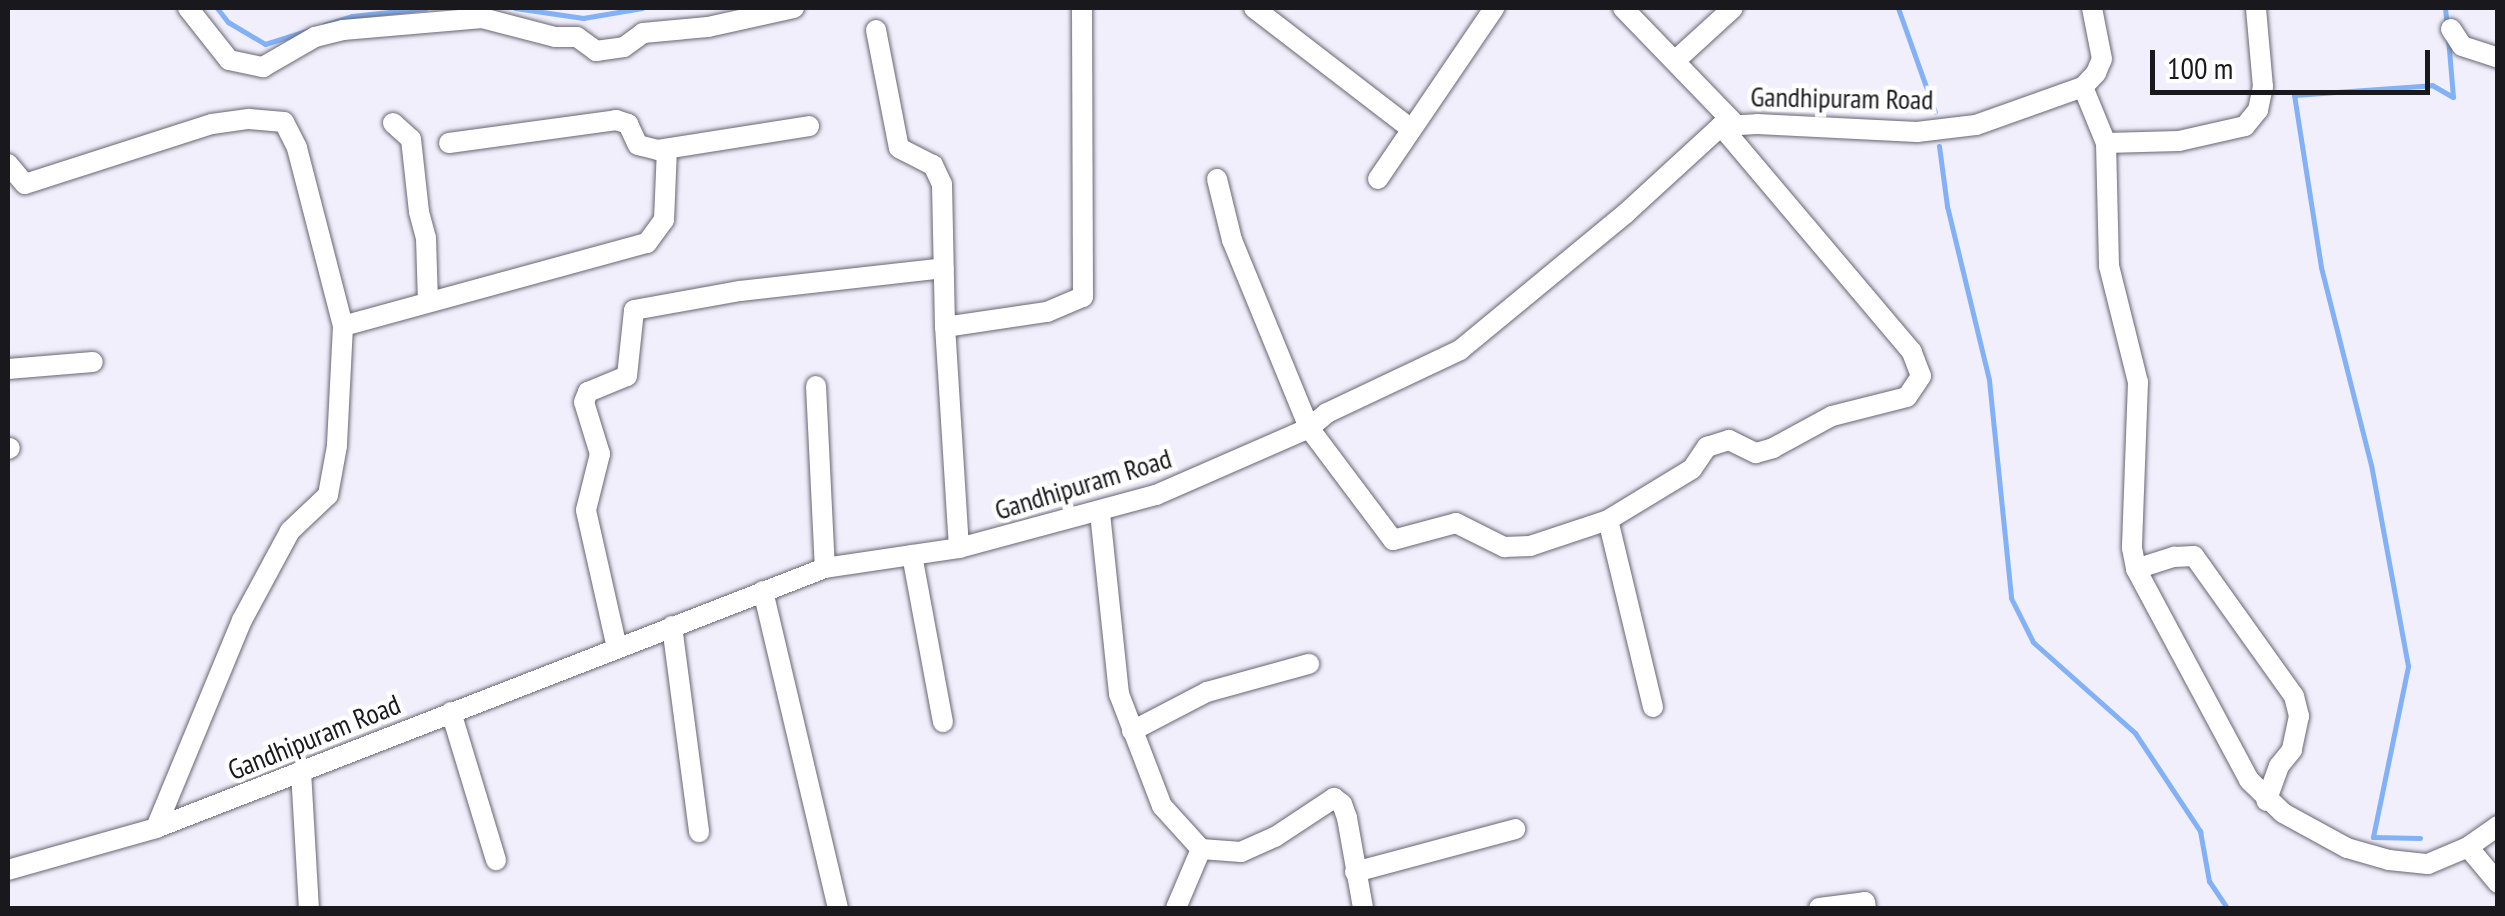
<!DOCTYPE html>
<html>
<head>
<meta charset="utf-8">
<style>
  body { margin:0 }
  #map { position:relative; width:2505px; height:916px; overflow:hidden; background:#f1effc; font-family:"PT Sans Narrow",sans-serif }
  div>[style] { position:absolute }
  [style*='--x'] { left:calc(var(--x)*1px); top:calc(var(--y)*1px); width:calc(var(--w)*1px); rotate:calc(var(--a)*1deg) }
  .stream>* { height:5px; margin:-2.5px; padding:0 2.5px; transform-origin:2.5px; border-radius:2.5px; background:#82b1f6 }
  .roads { filter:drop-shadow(0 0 2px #686671) drop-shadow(0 0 2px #686671) }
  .street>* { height:20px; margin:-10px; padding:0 10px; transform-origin:10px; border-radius:10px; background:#fff }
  span { translate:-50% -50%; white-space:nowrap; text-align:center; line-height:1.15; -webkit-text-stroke:9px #fefefe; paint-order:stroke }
  .street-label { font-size:28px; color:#19181c }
  .frame { position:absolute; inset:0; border:10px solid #19181c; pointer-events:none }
  .scale { position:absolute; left:2150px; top:50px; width:280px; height:45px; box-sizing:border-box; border:5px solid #19181c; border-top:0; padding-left:12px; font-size:30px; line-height:35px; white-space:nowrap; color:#19181c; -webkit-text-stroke:8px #fefefe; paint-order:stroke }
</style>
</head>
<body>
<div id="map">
  <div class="stream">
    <div style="--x:217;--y:8;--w:18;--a:52"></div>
    <div style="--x:228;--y:22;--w:43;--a:30.7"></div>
    <div style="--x:265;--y:44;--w:46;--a:-17.7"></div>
    <div style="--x:515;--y:8;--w:69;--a:8.4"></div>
    <div style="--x:583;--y:18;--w:60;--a:-9.6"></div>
    <div style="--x:1898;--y:8;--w:110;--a:70.4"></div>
    <div style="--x:2445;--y:8;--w:18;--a:84"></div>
    <div style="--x:324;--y:25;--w:29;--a:-18"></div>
    <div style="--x:352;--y:16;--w:74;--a:-6.2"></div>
    <div style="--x:1939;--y:146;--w:61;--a:82.4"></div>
    <div style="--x:1947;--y:206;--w:179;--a:76.4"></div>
    <div style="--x:1989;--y:380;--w:219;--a:84.2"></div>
    <div style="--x:2011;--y:598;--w:49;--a:63.4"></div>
    <div style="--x:2033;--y:642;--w:137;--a:41.7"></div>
    <div style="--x:2135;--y:733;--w:118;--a:56.4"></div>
    <div style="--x:2200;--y:831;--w:51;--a:79.8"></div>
    <div style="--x:2209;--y:881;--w:32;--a:56"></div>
    <div style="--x:2420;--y:838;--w:47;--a:-178.8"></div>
    <div style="--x:2373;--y:837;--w:175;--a:-78.4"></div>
    <div style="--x:2408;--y:666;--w:204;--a:-100.4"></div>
    <div style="--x:2371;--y:465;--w:204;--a:-104.2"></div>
    <div style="--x:2321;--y:267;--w:174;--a:-98.9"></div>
    <div style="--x:2294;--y:95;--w:138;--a:-4.1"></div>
    <div style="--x:2432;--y:85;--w:24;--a:30"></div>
    <div style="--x:2453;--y:97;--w:60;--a:-94.8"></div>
  </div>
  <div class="roads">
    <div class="street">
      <div style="--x:188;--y:8;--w:66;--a:51.7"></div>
      <div style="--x:229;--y:60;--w:35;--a:12"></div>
      <div style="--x:263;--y:67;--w:60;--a:-30"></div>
      <div style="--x:315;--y:37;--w:29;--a:-14"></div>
      <div style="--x:343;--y:30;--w:140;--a:-4.9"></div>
      <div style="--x:482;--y:18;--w:75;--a:14.6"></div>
      <div style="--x:555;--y:37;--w:22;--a:0"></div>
      <div style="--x:577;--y:37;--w:24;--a:36"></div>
      <div style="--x:596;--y:51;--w:28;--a:-8"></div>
      <div style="--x:624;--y:47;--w:24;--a:-36"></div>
      <div style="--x:643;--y:33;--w:65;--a:-5.3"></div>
      <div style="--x:708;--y:27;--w:88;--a:-12.5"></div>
      <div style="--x:1254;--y:8;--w:197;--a:37.6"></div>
      <div style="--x:1623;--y:8;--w:161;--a:46"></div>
      <div style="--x:2451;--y:29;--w:20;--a:57"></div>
      <div style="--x:2462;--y:46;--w:38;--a:18"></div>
      <div style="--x:876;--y:30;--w:120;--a:79"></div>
      <div style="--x:899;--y:148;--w:38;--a:27"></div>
      <div style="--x:933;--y:165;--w:21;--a:65"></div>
      <div style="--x:942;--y:184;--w:143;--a:88.8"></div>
      <div style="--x:1676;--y:60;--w:77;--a:-42.4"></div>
      <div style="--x:2083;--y:87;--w:61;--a:67.7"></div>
      <div style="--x:2106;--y:143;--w:123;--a:88.6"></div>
      <div style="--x:2109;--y:266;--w:120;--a:76"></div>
      <div style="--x:2138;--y:382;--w:166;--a:92.1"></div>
      <div style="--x:2132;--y:548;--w:21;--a:79"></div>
      <div style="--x:2136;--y:569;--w:239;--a:61.8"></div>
      <div style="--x:2249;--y:780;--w:47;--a:44.1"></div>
      <div style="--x:2283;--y:813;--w:73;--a:28.7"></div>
      <div style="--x:2347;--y:848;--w:44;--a:15.9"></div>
      <div style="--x:2389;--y:860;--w:39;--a:6"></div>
      <div style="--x:2428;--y:864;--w:43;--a:-23"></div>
      <div style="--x:2468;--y:847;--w:37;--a:-35"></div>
      <div style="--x:393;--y:123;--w:24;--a:42"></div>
      <div style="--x:411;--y:139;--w:73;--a:83.7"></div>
      <div style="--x:419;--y:212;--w:27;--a:75"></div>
      <div style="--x:426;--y:238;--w:63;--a:88.2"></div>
      <div style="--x:449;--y:143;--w:169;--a:-7.8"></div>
      <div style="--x:616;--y:120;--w:13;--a:18"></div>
      <div style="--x:628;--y:124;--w:23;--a:65"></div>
      <div style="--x:638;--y:145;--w:21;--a:14"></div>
      <div style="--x:658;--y:150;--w:153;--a:-9"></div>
      <div style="--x:2106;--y:143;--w:73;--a:-1.6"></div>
      <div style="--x:2179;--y:141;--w:68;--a:-12.8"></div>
      <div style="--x:2245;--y:126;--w:21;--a:-51"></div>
      <div style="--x:2258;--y:110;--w:24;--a:-78"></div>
      <div style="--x:2263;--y:87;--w:79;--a:-95.1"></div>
      <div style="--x:8;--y:164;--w:26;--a:50"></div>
      <div style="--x:25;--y:184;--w:196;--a:-17.8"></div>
      <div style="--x:212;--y:124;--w:37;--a:-8"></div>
      <div style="--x:249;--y:119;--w:35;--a:5"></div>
      <div style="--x:284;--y:122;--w:29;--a:63"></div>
      <div style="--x:297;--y:148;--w:184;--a:75.5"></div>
      <div style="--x:343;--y:326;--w:120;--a:92.9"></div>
      <div style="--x:337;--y:446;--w:50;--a:100.4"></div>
      <div style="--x:328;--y:495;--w:52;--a:136.5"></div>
      <div style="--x:290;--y:531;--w:101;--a:118.3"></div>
      <div style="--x:242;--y:620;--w:225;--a:112.5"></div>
      <div style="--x:1217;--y:179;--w:63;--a:76.2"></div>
      <div style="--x:1232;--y:240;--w:203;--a:67.7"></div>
      <div style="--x:1309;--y:428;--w:140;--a:53.1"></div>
      <div style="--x:1393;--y:540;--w:65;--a:-15.1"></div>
      <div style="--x:1456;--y:523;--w:54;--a:26.6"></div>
      <div style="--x:1504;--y:547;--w:26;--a:-2"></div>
      <div style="--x:1530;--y:546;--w:82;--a:-18.4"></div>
      <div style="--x:1378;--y:179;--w:207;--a:-55.8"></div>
      <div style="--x:343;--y:326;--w:315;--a:-15.3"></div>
      <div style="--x:647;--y:243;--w:29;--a:-54"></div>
      <div style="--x:664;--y:220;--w:71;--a:-87.6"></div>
      <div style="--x:8;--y:369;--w:85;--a:-4.7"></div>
      <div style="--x:816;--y:386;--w:182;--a:87.2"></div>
      <div style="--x:8;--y:449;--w:2;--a:-27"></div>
      <div style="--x:1100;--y:513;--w:182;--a:84"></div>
      <div style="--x:1119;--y:694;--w:120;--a:69"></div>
      <div style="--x:1162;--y:806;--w:58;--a:47.8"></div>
      <div style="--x:1201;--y:849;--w:40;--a:4.3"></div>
      <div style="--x:1241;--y:852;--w:37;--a:-24"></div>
      <div style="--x:1275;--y:837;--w:71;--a:-33.5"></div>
      <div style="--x:1334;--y:798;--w:10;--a:37"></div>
      <div style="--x:1342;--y:804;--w:15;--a:70"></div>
      <div style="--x:1347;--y:818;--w:91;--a:79.9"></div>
      <div style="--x:959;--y:548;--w:221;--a:-93.6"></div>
      <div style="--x:945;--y:327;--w:103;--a:-8.4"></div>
      <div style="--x:1047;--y:312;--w:39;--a:-23"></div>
      <div style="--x:1083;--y:297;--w:289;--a:-90.2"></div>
      <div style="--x:912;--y:555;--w:170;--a:79.5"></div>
      <div style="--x:2136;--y:569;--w:40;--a:-18"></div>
      <div style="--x:2174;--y:557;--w:20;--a:-3"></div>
      <div style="--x:2194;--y:556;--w:172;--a:54.5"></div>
      <div style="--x:2294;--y:696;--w:21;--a:76"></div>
      <div style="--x:2299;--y:716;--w:35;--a:102"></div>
      <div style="--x:2292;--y:750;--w:21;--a:129"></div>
      <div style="--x:2279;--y:766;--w:37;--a:110"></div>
      <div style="--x:763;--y:591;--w:326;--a:76.7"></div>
      <div style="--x:672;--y:626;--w:208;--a:82.5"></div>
      <div style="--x:617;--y:648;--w:141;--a:-102.7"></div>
      <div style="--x:586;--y:510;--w:58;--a:-76"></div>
      <div style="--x:600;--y:454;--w:54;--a:-107.1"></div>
      <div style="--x:584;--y:402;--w:11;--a:-68"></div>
      <div style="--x:588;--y:392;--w:42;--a:-22.3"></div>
      <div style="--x:627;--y:376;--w:66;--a:-83.9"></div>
      <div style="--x:634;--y:310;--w:108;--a:-10.2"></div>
      <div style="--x:740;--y:291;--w:205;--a:-6.4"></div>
      <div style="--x:1653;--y:707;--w:192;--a:-103.5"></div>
      <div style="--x:1608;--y:520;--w:98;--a:-31.3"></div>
      <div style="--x:1692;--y:469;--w:27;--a:-56"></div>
      <div style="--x:1707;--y:447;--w:23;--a:-18"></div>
      <div style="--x:1729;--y:440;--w:30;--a:26"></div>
      <div style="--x:1756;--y:453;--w:18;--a:-16"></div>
      <div style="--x:1773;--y:448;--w:67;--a:-28.5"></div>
      <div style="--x:1832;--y:416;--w:77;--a:-14.2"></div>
      <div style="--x:1907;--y:397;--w:25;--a:-56"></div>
      <div style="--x:1921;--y:376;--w:26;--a:-111"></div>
      <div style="--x:1912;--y:352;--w:296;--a:-130.2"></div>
      <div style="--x:451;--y:712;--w:155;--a:73.1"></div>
      <div style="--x:1132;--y:731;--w:85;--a:-27.5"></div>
      <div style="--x:1207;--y:692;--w:106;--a:-15.4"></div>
      <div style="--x:301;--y:771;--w:137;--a:86.7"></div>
      <div style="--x:2468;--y:847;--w:47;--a:50.2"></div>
      <div style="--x:8;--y:870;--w:154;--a:-15.8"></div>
      <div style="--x:156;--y:828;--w:718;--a:-21.24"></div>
      <div style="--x:825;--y:568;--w:135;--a:-8.5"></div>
      <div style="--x:959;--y:548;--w:204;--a:-15.1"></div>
      <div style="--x:1156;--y:495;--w:167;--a:-23.6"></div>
      <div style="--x:1309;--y:428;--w:23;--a:-40"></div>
      <div style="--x:1327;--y:413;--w:147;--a:-25.3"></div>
      <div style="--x:1460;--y:350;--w:214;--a:-39.5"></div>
      <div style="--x:1625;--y:214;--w:130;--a:-42.5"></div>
      <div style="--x:1721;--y:126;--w:36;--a:-3"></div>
      <div style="--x:1757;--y:124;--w:160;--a:2.9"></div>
      <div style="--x:1917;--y:132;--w:59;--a:-6.8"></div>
      <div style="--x:1976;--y:125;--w:114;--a:-19.6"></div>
      <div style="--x:2083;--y:87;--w:19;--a:-47"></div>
      <div style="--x:2096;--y:73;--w:15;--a:-67"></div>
      <div style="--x:2102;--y:59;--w:52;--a:-101.1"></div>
      <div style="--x:1355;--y:872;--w:166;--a:-15"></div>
      <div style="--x:1176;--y:908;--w:64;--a:-67"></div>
      <div style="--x:1819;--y:908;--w:46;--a:-7.4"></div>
      <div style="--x:1865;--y:902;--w:6;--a:81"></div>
    </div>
  </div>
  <div class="street-label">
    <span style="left:1842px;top:98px;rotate:1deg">Gandhipuram Road</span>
    <span style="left:1083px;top:484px;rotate:-17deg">Gandhipuram Road</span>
    <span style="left:314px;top:737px;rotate:-22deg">Gandhipuram Road</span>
  </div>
  <div class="frame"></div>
  <div class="scale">100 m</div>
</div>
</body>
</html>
